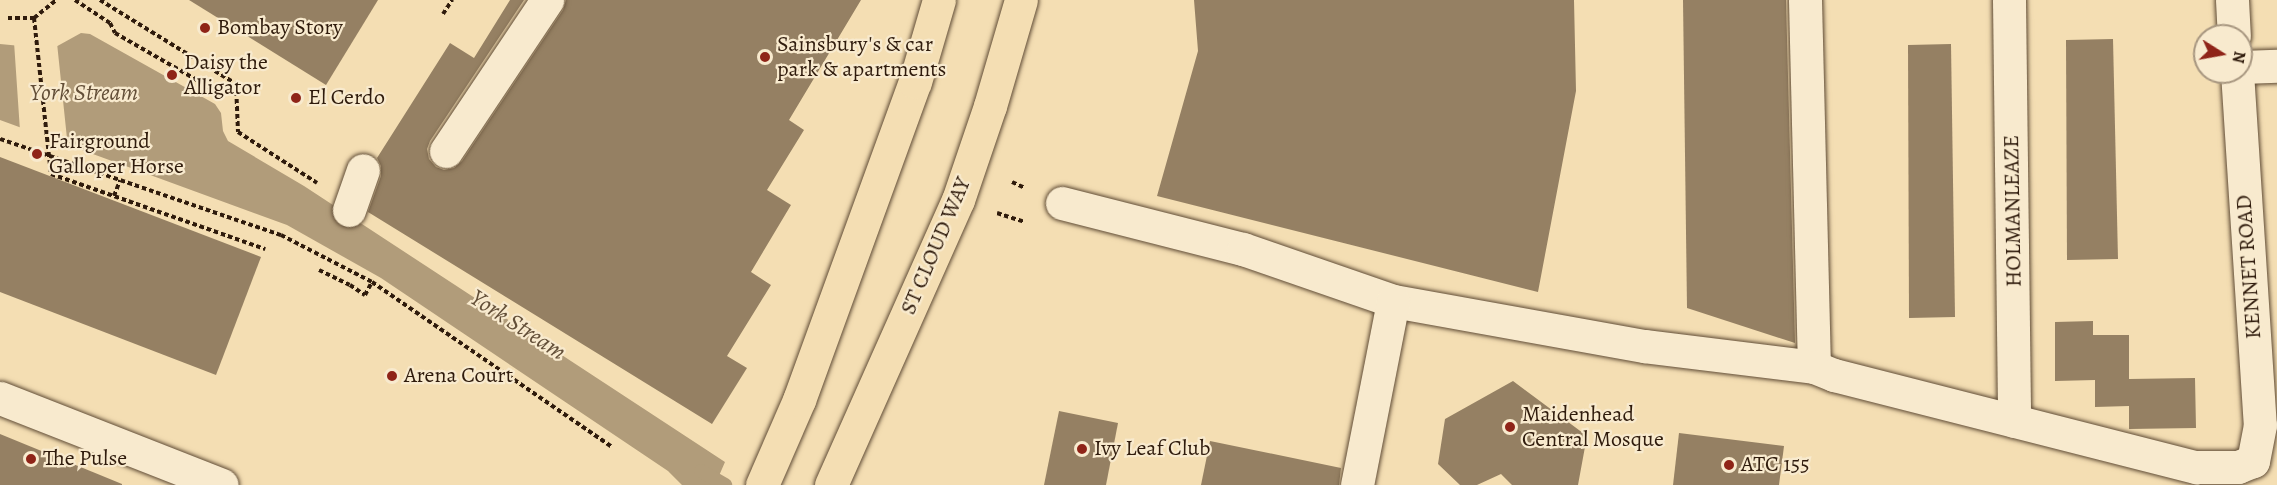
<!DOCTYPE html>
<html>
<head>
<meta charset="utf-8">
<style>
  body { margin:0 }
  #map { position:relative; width:2277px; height:485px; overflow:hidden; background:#f4deb3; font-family:Alegreya,serif }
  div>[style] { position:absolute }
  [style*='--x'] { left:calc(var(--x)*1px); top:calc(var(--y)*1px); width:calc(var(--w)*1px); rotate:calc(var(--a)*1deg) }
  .water>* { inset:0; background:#b19c7a }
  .pier>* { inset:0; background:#f4deb3 }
  .stream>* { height:14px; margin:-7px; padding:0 7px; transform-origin:7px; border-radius:7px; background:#b19c7a }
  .building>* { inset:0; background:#958063 }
  .path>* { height:4px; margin-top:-2px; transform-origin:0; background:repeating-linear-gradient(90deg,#2f1b0c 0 4.5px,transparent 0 7.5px) }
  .roads { filter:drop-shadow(0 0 2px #604c36) drop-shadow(0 0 2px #604c36) }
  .minor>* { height:33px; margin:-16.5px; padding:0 16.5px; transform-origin:16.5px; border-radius:16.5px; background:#f8eace }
  .major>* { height:33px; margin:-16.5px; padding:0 16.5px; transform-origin:16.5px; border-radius:16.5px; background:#f4deb3 }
  .dots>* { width:16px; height:16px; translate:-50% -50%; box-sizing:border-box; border:3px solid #f8eace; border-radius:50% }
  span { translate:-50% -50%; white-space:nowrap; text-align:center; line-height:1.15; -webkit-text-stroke:4.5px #f8eace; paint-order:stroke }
  .poi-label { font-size:22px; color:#2f1b0c }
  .left { translate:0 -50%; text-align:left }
  .street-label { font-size:22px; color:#2f1b0c }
  .water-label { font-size:24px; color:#634f38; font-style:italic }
  .north { position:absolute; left:2193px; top:24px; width:60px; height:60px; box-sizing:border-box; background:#f8eace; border:2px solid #a89780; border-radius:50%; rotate:101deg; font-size:16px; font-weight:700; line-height:24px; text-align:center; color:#2f1b0c }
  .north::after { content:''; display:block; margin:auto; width:21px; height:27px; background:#8f2418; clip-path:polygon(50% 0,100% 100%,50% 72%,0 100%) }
</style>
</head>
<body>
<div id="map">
  <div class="water">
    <div style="clip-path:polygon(81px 33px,90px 34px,215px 104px,221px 113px,223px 131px,228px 141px,304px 186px,725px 462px,715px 485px,682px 485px,668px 471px,381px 278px,287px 225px,0 120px,0 44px,52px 49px)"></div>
  </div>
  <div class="pier">
    <div style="clip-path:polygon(14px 42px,51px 46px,57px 43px,68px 148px,20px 131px)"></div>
  </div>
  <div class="stream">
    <div style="--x:701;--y:471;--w:28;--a:30"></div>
  </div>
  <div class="building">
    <div style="clip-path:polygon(189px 0,378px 0,326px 85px)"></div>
    <div style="clip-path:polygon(510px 0,524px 0,430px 141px,427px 149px,429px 159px,436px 167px,444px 170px,454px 168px,462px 161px,563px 10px,566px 0,861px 0,789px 120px,804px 130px,767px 190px,791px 205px,751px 272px,771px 285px,727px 356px,747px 368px,712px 424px,368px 212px,381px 176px,381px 166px,377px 158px,450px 43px,474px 58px)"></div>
    <div style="clip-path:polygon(1194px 0,1574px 0,1576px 91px,1538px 292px,1157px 196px,1198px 51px)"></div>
    <div style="clip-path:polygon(1683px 0,1786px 0,1795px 343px,1687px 308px)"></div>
    <div style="clip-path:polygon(2113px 39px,2118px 259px,2067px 260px,2066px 40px)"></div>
    <div style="clip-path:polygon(1951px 44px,1955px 317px,1909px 318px,1908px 45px)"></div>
    <div style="clip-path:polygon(0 157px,261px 257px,216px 375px,0 292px)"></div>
    <div style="clip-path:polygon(2093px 321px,2093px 335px,2129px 335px,2129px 379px,2195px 378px,2196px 428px,2129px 429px,2129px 406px,2095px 407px,2095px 380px,2055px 381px,2055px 322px)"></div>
    <div style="clip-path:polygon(1513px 381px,1587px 436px,1578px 485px,1512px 485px,1501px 474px,1477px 485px,1460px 485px,1438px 464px,1445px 419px)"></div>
    <div style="clip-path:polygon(1059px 411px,1118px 423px,1106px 485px,1044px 485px)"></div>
    <div style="clip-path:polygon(1679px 433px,1784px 446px,1779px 485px,1673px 485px)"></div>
    <div style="clip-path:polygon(0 434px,122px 484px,122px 485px,0 485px)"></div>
    <div style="clip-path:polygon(1210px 441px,1341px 468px,1339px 485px,1201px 485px)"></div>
  </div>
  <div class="path">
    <div style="--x:75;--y:0;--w:42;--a:33.3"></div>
    <div style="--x:110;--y:23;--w:11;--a:63"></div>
    <div style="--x:115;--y:33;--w:116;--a:29.9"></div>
    <div style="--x:100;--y:0;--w:160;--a:31.7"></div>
    <div style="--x:236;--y:84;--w:48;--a:87.6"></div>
    <div style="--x:238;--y:132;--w:94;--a:32.8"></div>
    <div style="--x:443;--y:14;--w:17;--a:-57"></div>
    <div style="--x:8;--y:18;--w:26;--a:0"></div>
    <div style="--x:34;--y:18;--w:28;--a:-39"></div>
    <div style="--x:34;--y:18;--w:157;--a:83.8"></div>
    <div style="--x:51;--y:174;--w:227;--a:19.3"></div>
    <div style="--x:0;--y:139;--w:297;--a:18.9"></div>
    <div style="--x:281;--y:235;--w:102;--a:27.3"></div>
    <div style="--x:372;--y:282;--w:290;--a:34.5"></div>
    <div style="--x:1012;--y:182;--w:14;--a:25"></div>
    <div style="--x:114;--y:196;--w:17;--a:-69"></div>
    <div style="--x:997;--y:213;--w:29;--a:18"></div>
    <div style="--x:319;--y:270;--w:34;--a:26"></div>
    <div style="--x:350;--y:285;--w:18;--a:34"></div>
    <div style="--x:365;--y:295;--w:15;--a:-62"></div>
  </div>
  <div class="roads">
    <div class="minor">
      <div style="--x:1805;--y:0;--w:367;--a:88.6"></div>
      <div style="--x:2009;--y:0;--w:421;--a:89.3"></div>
      <div style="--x:2232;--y:0;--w:36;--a:87"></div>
      <div style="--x:2241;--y:67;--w:36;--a:-2"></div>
      <div style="--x:2237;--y:72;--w:354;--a:86.3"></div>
      <div style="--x:2260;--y:425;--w:37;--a:101"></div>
      <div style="--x:446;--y:151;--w:182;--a:-56.2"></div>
      <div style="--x:1062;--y:203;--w:187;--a:14.3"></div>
      <div style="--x:1243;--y:249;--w:159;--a:19.1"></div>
      <div style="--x:1393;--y:301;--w:255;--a:10.2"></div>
      <div style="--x:1644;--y:346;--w:171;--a:7"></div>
      <div style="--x:1814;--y:367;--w:22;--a:22"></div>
      <div style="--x:1834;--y:375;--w:374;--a:14.3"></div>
      <div style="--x:2196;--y:467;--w:42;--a:0"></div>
      <div style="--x:2238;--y:467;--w:16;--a:-22"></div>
      <div style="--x:349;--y:210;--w:42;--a:-70.7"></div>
      <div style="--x:0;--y:398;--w:238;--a:21.4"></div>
      <div style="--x:1357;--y:485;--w:187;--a:-78.9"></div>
    </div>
    <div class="major">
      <div style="--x:762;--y:485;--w:93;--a:-66.5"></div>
      <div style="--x:799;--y:400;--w:338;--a:-70"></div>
      <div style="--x:915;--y:82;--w:85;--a:-73.7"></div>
      <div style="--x:831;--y:485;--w:312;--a:-66"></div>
      <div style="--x:958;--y:200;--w:99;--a:-71.2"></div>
      <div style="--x:990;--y:106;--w:110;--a:-73.7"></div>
    </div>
  </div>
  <div class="dots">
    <div style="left:205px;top:28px;background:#8f2418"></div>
    <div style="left:765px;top:57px;background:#8f2418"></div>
    <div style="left:172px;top:75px;background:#8f2418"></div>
    <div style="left:296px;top:98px;background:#8f2418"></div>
    <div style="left:37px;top:154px;background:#8f2418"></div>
    <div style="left:392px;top:376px;background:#8f2418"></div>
    <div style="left:1510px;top:427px;background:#8f2418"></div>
    <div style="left:1082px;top:449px;background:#8f2418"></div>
    <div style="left:31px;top:459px;background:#8f2418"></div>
    <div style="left:1729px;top:465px;background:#8f2418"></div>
  </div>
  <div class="poi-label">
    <span class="left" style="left:217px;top:28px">Bombay Story</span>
    <span class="left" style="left:777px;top:57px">Sainsbury's &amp; car<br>park &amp; apartments</span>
    <span class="left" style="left:184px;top:75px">Daisy the<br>Alligator</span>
    <span class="left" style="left:308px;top:98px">El Cerdo</span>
    <span class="left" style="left:49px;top:154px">Fairground<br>Galloper Horse</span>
    <span class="left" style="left:404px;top:376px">Arena Court</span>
    <span class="left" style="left:1522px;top:427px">Maidenhead<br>Central Mosque</span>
    <span class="left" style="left:1094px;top:449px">Ivy Leaf Club</span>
    <span class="left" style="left:43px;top:459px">The Pulse</span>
    <span class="left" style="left:1741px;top:465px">ATC 155</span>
  </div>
  <div class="street-label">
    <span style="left:2013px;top:211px;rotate:-91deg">HOLMANLEAZE</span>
    <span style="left:936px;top:246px;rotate:-67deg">ST CLOUD WAY</span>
    <span style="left:2249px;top:267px;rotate:-94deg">KENNET ROAD</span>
  </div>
  <div class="water-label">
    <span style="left:84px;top:93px">York Stream</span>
    <span style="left:518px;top:325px;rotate:33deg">York Stream</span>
  </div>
  <div class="north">N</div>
</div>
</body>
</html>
